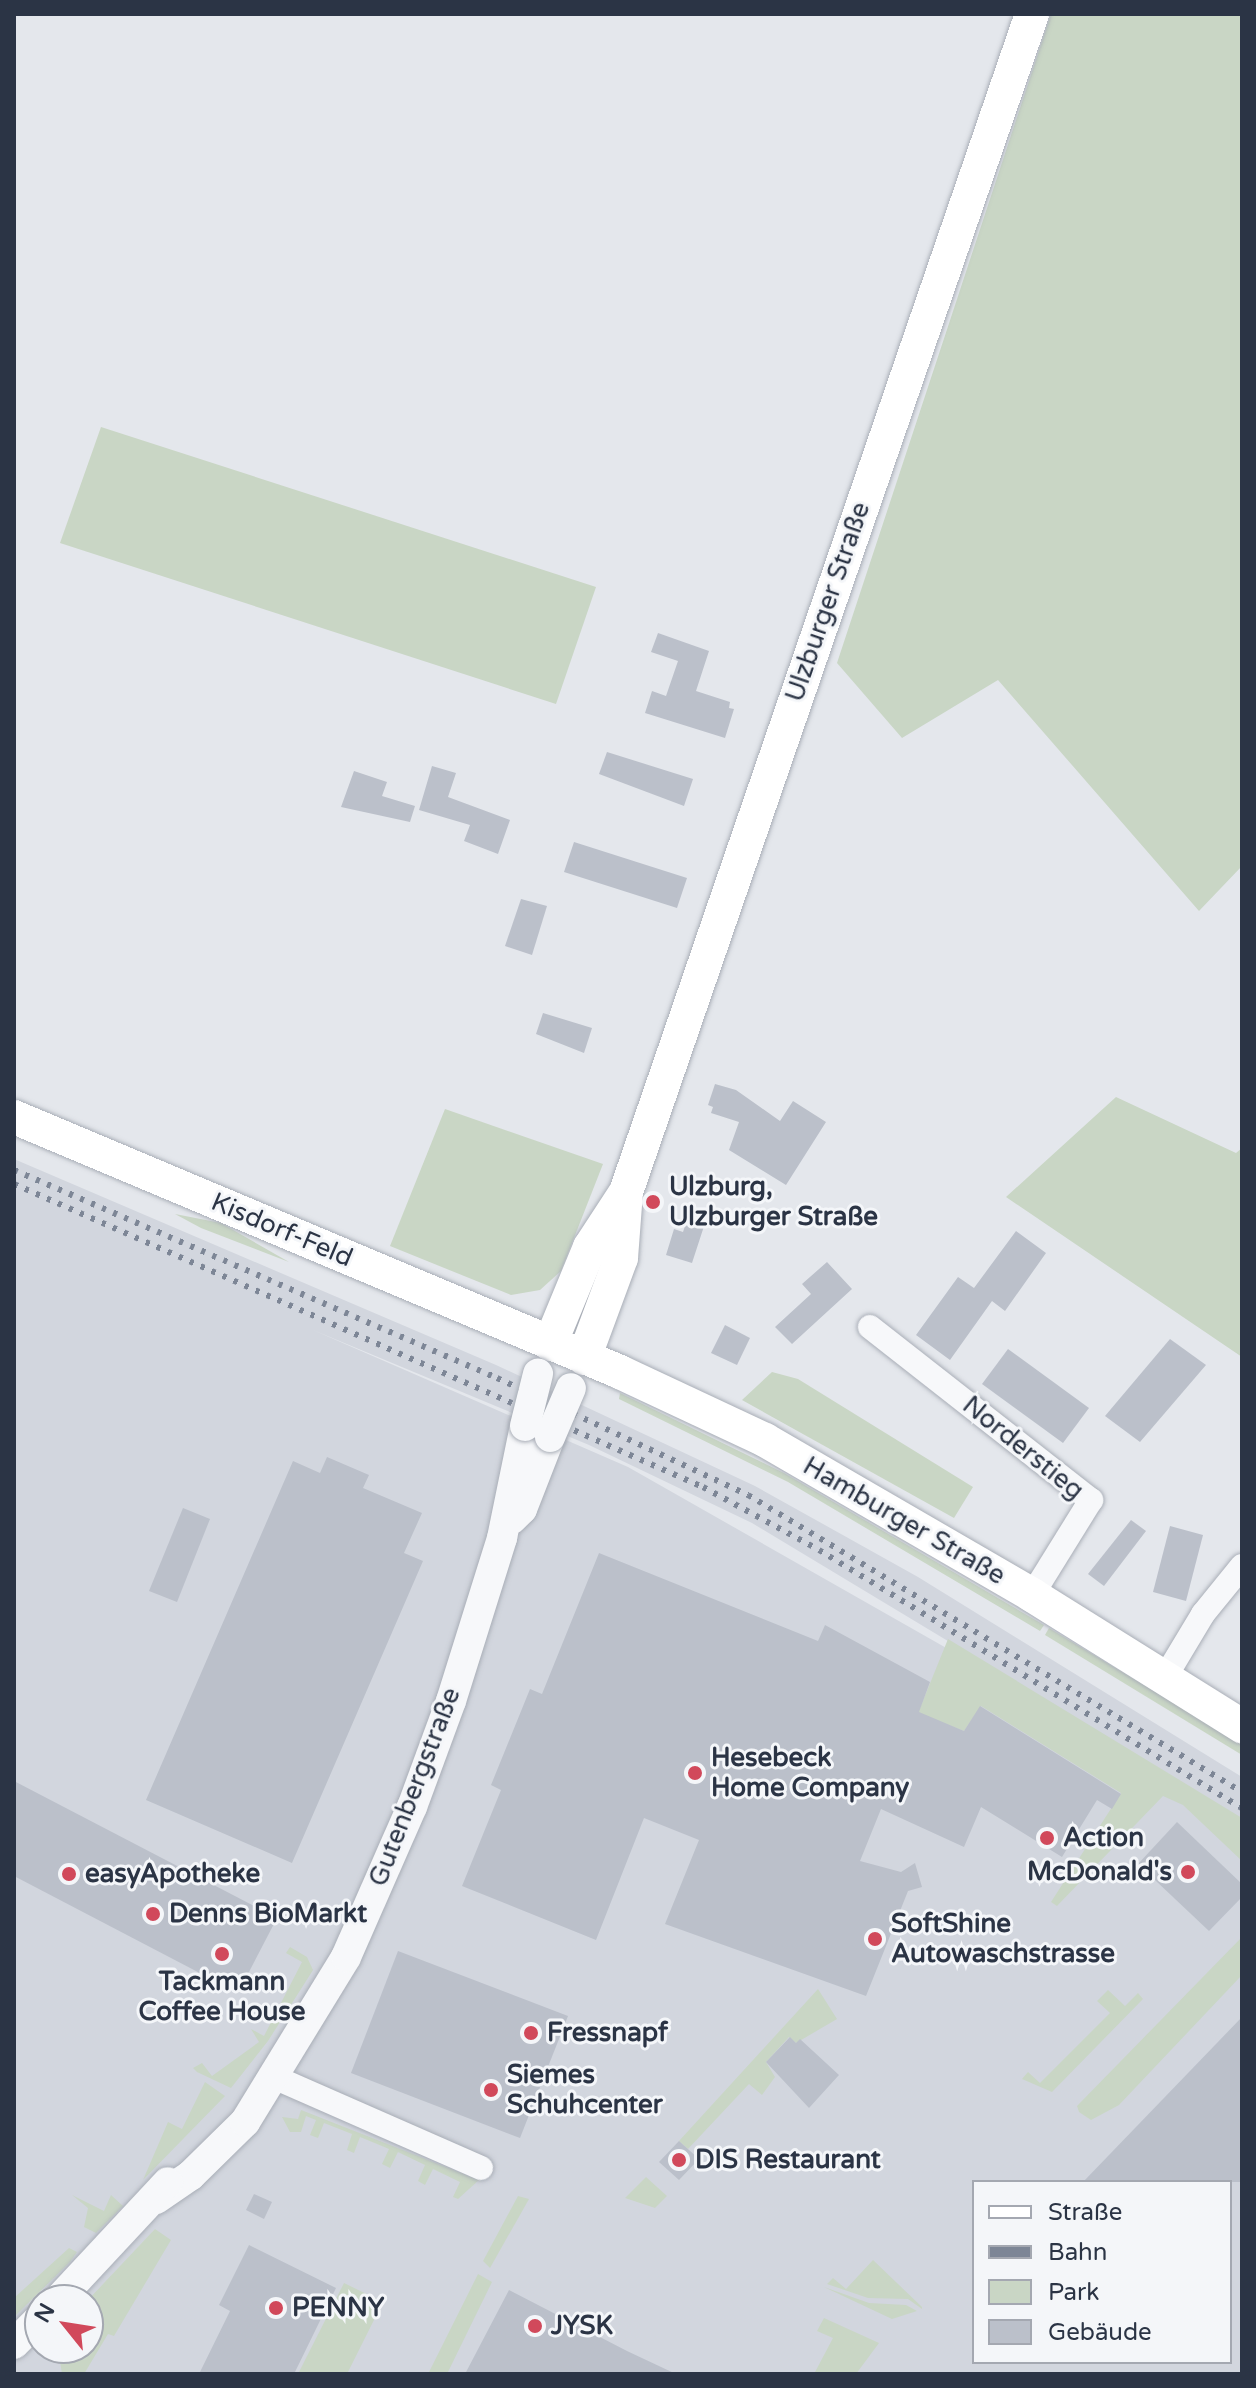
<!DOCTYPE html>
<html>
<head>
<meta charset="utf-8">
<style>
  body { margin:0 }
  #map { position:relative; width:1256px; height:2388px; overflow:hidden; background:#e4e7ec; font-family:"Varela Round",sans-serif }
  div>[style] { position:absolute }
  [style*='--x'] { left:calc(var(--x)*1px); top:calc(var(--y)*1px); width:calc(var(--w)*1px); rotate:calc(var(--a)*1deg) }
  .built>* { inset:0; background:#d2d6de }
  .green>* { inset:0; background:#c9d6c5 }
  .building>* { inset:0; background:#bbc0ca }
  .roads { filter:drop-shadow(0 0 2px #a9aeb7) drop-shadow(0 0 2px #a9aeb7) }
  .minor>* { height:24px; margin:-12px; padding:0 12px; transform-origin:12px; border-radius:12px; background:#f7f8fa }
  .tertiary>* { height:30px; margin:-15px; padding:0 15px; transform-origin:15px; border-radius:15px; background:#f7f8fa }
  .secondary>* { height:34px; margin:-17px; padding:0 17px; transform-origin:17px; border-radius:17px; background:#fff }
  .rail>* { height:6px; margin-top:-3px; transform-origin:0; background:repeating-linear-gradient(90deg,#7d8696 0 4px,transparent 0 12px) }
  .bridges { filter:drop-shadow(0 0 2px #a9aeb7) drop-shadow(0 0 2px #a9aeb7) }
  .tertiary-bridge>* { height:30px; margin:-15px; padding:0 15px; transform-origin:15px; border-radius:15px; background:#f7f8fa }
  .dots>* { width:22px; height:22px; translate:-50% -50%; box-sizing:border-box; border:4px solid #f4f6f9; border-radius:50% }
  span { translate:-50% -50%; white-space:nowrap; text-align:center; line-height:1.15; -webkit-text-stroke:6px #f4f6f9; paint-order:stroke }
  .street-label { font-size:26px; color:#2b3445 }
  .poi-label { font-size:26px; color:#2b3445; font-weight:700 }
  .left { translate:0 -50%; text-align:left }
  .right { translate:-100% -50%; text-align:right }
  .frame { position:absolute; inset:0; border:16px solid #2b3445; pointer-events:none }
  .legend { position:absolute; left:972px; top:2180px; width:260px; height:184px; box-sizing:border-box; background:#f4f6f9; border:2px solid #a4a8b1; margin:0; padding:10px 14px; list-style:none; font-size:24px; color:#2b3445 }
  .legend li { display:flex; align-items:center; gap:16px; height:40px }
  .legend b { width:40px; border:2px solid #a4a8b1 }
  .north { position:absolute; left:24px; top:2284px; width:80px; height:80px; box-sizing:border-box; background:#f4f6f9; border:2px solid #a4a8b1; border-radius:50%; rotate:300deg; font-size:22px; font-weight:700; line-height:32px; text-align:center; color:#2b3445 }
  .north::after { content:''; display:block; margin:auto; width:28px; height:36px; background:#d1495b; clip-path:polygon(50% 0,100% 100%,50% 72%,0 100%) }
</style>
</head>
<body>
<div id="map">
  <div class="built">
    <div style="clip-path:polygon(evenodd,14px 1159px,496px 1365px,755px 1486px,918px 1577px,1242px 1777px,1242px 2374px,14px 2374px,14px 1159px,313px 1330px,589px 1445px,752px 1523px,1177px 1779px,628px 1467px,313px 1330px,14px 1159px,974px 2182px,1230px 2182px,1230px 2362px,974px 2362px,974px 2182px,14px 1159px,40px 2300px,88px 2300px,88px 2348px,40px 2348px,40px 2300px)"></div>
  </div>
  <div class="green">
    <div style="clip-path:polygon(1051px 14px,1242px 14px,1242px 866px,1199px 911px,998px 680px,902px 738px,837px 663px)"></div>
    <div style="clip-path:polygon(101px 427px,596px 587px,556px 704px,60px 543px)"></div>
    <div style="clip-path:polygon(1116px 1097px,1236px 1153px,1242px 1148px,1242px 1357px,1006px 1197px)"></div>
    <div style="clip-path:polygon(445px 1109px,603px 1164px,561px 1271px,540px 1290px,511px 1295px,390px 1246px)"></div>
    <div style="clip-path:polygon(175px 1214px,221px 1223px,289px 1262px,201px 1228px)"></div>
    <div style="clip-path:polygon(772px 1372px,798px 1379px,973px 1487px,954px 1518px,742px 1400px)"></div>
    <div style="clip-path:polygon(620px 1393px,784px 1473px,1044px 1625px,1040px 1631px,788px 1482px,619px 1399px)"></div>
    <div style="clip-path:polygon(1049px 1628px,1242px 1744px,1242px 1755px,1045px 1635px)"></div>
    <div style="clip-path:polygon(948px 1639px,1242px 1818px,1242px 1861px,1183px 1805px,1163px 1796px,1057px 1906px,1051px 1902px,1121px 1793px,981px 1706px,964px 1731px,918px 1713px)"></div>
    <div style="clip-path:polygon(1242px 1937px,1242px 1975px,1119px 2105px,1091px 2120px,1079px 2112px,1077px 2106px)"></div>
    <div style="clip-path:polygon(290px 1947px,307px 1957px,313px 1970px,268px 2041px,231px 2088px,197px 2072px,193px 2068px,202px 2063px,212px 2076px,259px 2042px,251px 2029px,264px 2036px,302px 1962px,286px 1953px)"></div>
    <div style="clip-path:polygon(818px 1989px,837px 2019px,796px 2043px,789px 2037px,766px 2062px,775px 2077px,762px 2095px,749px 2084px,688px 2149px,679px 2141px)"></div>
    <div style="clip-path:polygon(1108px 1990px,1125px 2006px,1138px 1993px,1143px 1999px,1052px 2092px,1022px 2079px,1028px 2072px,1040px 2083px,1110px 2013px,1097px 2001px)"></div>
    <div style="clip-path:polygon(205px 2082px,225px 2096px,143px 2180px,168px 2122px,182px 2129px)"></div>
    <div style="clip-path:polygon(301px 2110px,479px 2180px,458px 2199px,453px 2197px,460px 2182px,433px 2169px,425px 2185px,418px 2181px,425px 2165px,398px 2152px,390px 2168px,382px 2164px,389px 2149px,360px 2137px,354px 2153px,347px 2150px,352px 2134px,324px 2123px,318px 2138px,310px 2135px,316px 2120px,306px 2116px,301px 2132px,290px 2132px,282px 2117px,298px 2119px)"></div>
    <div style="clip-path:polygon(646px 2177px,667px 2196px,655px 2208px,625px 2198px)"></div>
    <div style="clip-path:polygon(72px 2195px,104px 2211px,111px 2195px,123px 2206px,96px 2233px,84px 2227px,88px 2208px)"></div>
    <div style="clip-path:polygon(518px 2196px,529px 2199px,490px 2268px,483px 2261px)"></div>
    <div style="clip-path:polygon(155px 2229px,171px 2240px,114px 2336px,108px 2334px,84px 2374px,62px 2374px,58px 2348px,88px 2348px,88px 2300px)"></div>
    <div style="clip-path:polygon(69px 2248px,77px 2252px,70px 2262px,14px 2317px,14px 2298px)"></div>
    <div style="clip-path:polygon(873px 2260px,922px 2307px,922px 2309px,908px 2299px,868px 2298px,827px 2284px,833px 2278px,846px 2289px)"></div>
    <div style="clip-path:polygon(478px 2274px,492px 2282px,447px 2374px,428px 2374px)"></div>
    <div style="clip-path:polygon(344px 2283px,383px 2302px,347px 2374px,298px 2374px)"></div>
    <div style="clip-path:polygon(824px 2287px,869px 2303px,906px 2305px,917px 2311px,892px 2319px)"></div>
    <div style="clip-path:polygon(824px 2318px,879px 2343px,856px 2374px,814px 2374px,833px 2338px,817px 2331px)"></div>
  </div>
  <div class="building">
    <div style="clip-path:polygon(658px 633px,709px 651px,696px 691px,730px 702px,729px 708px,734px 709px,725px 738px,645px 713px,652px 691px,666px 696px,678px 661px,651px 652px)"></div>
    <div style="clip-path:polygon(607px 752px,693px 779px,684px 806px,599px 774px)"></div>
    <div style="clip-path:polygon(432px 766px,456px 773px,448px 797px,510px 820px,498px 854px,464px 841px,470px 825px,419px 810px)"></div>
    <div style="clip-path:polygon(354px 771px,387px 782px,382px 796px,415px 806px,410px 822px,341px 807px)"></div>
    <div style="clip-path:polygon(574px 842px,687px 878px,677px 908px,564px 872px)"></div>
    <div style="clip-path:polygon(521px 899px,547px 906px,532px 955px,505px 946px)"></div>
    <div style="clip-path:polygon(543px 1013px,592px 1028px,584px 1053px,536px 1034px)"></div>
    <div style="clip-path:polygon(715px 1084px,736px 1090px,780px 1121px,793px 1101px,826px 1122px,786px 1185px,729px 1150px,739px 1122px,711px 1113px,713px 1107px,708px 1105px)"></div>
    <div style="clip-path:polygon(690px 1211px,707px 1217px,692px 1263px,666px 1255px,674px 1229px,683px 1232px)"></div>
    <div style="clip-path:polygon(1016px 1231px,1046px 1253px,1005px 1311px,992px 1301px,950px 1360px,916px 1335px,958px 1277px,974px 1288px)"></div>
    <div style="clip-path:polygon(827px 1262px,852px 1289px,792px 1344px,775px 1327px,811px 1294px,802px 1284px)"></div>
    <div style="clip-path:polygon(725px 1325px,750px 1338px,737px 1365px,711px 1353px)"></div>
    <div style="clip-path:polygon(1170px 1339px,1206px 1365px,1140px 1442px,1105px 1416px)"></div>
    <div style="clip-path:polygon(1008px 1349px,1089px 1408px,1063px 1443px,982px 1384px)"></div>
    <div style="clip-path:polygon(327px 1457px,369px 1475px,363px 1488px,422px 1513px,404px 1553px,423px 1561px,292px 1863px,146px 1800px,293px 1461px,320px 1473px)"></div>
    <div style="clip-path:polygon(183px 1508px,210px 1519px,177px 1602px,149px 1591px)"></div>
    <div style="clip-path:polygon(1131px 1520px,1146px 1531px,1104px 1586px,1088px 1574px)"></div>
    <div style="clip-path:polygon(1170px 1526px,1203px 1535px,1186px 1601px,1153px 1592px)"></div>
    <div style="clip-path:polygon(599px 1553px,818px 1641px,825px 1625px,930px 1682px,919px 1712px,964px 1731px,980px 1706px,1121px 1794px,1112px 1809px,1097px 1800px,1062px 1857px,981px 1807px,964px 1847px,881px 1809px,860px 1861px,901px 1872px,915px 1863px,922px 1887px,908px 1891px,866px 1996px,665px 1924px,699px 1840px,644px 1818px,596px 1940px,462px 1886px,501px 1790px,491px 1785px,530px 1689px,542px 1694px)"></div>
    <div style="clip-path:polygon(14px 1781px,277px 1918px,238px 1993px,14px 1876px)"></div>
    <div style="clip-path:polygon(1177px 1822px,1242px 1884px,1242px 1897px,1209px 1931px,1138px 1864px)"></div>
    <div style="clip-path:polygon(398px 1951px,568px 2016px,520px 2138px,351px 2073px)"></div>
    <div style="clip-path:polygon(1242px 2017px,1242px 2182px,1083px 2182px)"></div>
    <div style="clip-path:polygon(790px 2037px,796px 2043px,800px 2039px,839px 2075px,809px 2108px,766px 2062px)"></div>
    <div style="clip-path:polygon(679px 2141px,699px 2159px,679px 2180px,659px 2162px)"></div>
    <div style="clip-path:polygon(254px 2194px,272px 2202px,264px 2219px,246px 2210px)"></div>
    <div style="clip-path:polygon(249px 2245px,336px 2288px,294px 2374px,199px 2374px,230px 2311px,219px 2305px)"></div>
    <div style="clip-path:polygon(509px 2290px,627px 2351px,676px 2374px,465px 2374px)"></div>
  </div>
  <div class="roads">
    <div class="minor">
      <div style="--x:870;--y:1327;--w:281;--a:38.1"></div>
      <div style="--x:1091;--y:1500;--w:112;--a:121.8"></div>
      <div style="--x:1164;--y:1679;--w:76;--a:-59"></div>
      <div style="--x:1203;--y:1614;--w:62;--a:-50.9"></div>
      <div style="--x:274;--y:2077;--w:226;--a:23.7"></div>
    </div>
    <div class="tertiary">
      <div style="--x:512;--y:1519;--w:14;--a:-45"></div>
      <div style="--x:522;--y:1509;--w:77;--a:-68.7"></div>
      <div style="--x:156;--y:2199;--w:42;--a:-34.4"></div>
      <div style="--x:191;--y:2175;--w:76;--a:-44.5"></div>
      <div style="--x:245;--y:2122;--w:193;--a:-58.5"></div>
      <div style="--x:346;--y:1957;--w:164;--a:-66.3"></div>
      <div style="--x:412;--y:1807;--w:113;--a:-69.8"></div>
      <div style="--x:451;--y:1701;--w:171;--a:-72.6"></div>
      <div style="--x:502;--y:1538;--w:114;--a:-78.4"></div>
      <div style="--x:58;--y:2300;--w:161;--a:-47"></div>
      <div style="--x:14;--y:2344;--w:37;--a:-45"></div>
    </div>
    <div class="secondary">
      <div style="--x:14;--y:1117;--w:657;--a:22.82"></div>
      <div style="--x:620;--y:1372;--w:160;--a:25.1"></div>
      <div style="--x:765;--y:1440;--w:309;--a:30.1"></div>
      <div style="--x:1032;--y:1595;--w:248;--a:32"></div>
      <div style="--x:550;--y:1344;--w:105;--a:-67.6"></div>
      <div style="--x:590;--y:1247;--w:62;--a:-56.8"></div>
      <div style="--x:584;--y:1358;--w:107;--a:-69.7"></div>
      <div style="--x:621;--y:1258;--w:66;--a:-85.7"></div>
      <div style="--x:626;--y:1192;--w:1246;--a:-70.98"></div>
    </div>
  </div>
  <div class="rail">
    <div style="--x:14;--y:1170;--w:526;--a:23.3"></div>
    <div style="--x:497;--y:1378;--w:277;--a:25"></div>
    <div style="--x:748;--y:1495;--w:576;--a:31.01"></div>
    <div style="--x:14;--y:1184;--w:753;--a:23.74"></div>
    <div style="--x:703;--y:1487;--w:132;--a:28.5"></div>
    <div style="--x:819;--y:1550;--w:495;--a:31.4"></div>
  </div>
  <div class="bridges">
    <div class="tertiary-bridge">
      <div style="--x:525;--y:1426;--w:54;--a:-76"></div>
      <div style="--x:550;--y:1437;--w:53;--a:-66.8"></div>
    </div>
  </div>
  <div class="dots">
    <div style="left:653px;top:1202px;background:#d1495b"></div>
    <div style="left:695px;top:1773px;background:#d1495b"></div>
    <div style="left:1047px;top:1838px;background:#d1495b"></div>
    <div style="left:1188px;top:1872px;background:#d1495b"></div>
    <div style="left:69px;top:1874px;background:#d1495b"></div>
    <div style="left:153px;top:1914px;background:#d1495b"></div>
    <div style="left:875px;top:1939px;background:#d1495b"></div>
    <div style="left:222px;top:1954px;background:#d1495b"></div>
    <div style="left:531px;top:2033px;background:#d1495b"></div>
    <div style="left:491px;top:2090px;background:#d1495b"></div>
    <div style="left:679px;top:2160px;background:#d1495b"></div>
    <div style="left:276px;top:2308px;background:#d1495b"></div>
    <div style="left:535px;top:2326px;background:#d1495b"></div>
  </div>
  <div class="street-label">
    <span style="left:828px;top:602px;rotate:-71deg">Ulzburger Straße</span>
    <span style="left:282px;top:1230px;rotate:23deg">Kisdorf-Feld</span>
    <span style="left:1023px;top:1448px;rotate:39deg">Norderstieg</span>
    <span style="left:904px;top:1521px;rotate:30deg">Hamburger Straße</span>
    <span style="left:415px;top:1787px;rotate:-69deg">Gutenbergstraße</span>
  </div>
  <div class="poi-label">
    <span class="left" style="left:669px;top:1202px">Ulzburg,<br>Ulzburger Straße</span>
    <span class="left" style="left:711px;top:1773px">Hesebeck<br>Home Company</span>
    <span class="left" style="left:1063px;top:1838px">Action</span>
    <span class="right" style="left:1172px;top:1872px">McDonald's</span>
    <span class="left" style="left:85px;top:1874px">easyApotheke</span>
    <span class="left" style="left:169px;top:1914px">Denns BioMarkt</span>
    <span class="left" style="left:891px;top:1939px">SoftShine<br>Autowaschstrasse</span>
    <span style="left:222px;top:1997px">Tackmann<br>Coffee House</span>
    <span class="left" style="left:547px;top:2033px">Fressnapf</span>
    <span class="left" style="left:507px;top:2090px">Siemes<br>Schuhcenter</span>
    <span class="left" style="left:695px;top:2160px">DIS Restaurant</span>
    <span class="left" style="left:292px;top:2308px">PENNY</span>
    <span class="left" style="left:551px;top:2326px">JYSK</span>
  </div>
  <div class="frame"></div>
  <ul class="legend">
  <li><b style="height:10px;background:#fff"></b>Straße</li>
  <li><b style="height:10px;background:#7d8696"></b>Bahn</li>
  <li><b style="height:22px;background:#c9d6c5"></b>Park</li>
  <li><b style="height:22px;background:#bbc0ca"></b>Gebäude</li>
  </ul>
  <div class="north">N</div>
</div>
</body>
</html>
